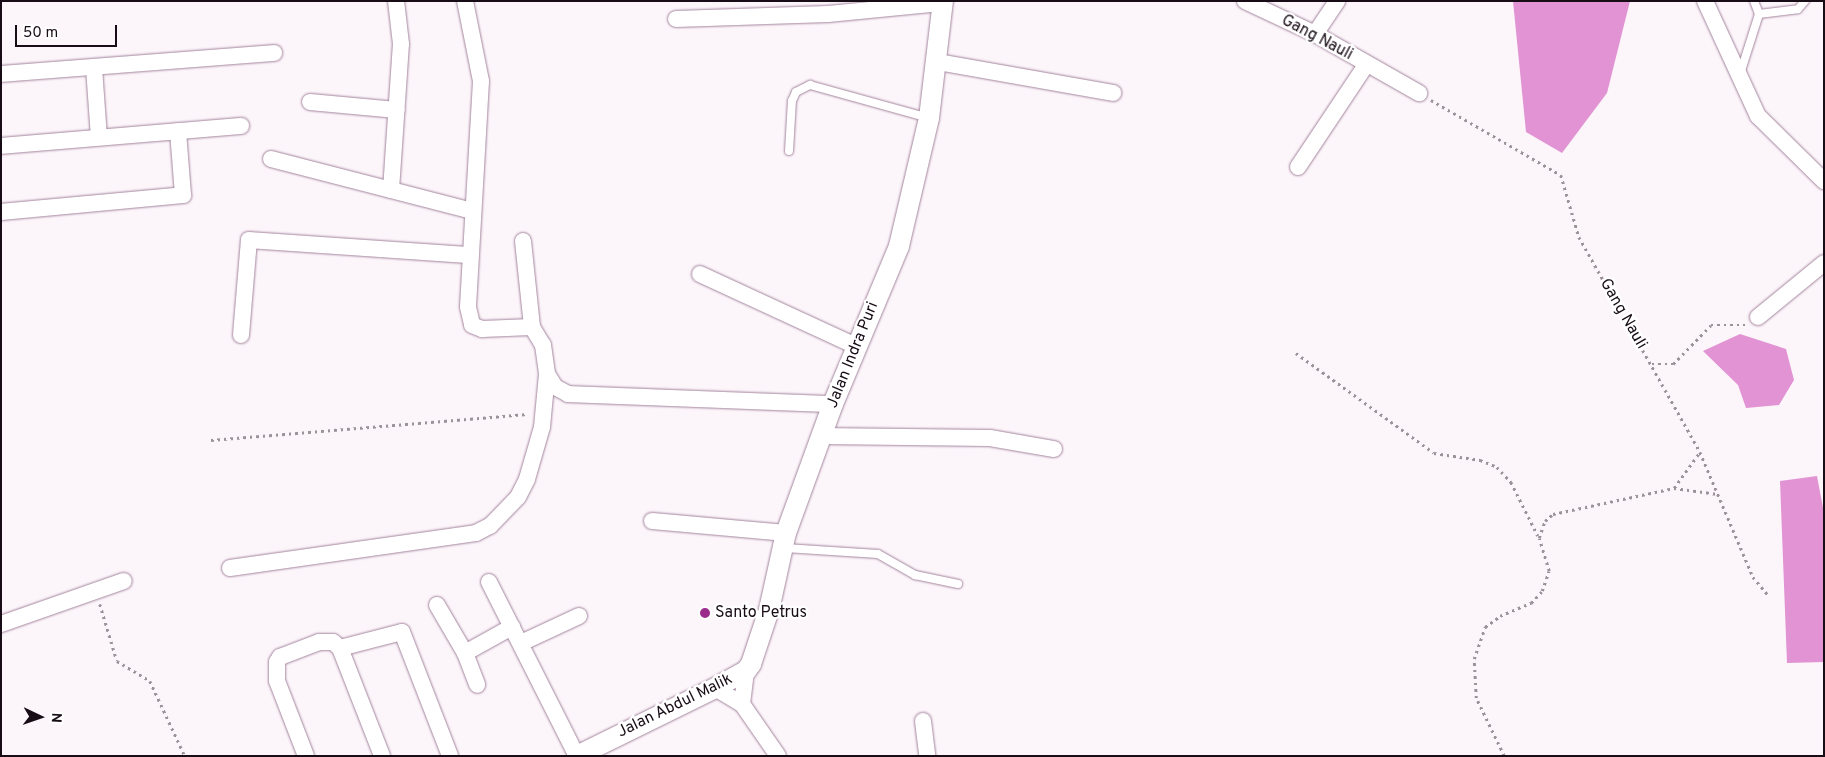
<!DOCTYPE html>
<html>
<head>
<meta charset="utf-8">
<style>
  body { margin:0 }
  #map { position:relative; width:1825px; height:757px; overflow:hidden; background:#fcf5fa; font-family:Overpass,sans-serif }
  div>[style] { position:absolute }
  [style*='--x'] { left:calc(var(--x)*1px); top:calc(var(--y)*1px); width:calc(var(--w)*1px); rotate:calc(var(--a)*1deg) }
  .water>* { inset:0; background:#e193d3 }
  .path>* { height:2.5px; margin-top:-1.25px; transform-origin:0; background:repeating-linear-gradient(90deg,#9c939a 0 2.5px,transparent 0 6.5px) }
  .roads { filter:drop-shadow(0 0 1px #a3849d) drop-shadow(0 0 1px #a3849d) }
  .service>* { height:8px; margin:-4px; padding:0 4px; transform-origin:4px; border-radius:4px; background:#fff }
  .minor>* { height:16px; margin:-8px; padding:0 8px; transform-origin:8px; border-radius:8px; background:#fff }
  .tertiary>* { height:20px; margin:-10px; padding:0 10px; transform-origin:10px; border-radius:10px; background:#fff }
  .dots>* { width:14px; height:14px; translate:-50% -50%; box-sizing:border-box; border:2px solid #fff; border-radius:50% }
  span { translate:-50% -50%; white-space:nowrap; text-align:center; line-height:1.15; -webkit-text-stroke:4.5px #fff; paint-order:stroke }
  .street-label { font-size:16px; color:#180d16 }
  .poi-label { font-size:16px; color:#180d16 }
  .left { translate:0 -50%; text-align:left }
  .frame { position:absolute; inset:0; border:2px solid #180d16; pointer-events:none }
  .north { position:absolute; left:15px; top:692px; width:50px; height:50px; -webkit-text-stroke:4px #fff; paint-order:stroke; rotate:93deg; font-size:14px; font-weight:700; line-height:20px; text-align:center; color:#180d16 }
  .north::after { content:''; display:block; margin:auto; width:18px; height:22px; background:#180d16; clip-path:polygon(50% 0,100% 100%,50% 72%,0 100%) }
  .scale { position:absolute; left:15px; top:25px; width:102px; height:22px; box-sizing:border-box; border:2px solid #180d16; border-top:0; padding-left:6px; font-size:15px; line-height:18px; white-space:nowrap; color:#180d16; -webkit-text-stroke:4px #fff; paint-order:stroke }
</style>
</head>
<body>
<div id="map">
  <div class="water">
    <div style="clip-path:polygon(1513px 1px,1630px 1px,1607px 93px,1562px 153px,1526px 132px)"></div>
    <div style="clip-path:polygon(1740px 334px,1786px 349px,1794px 380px,1779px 405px,1746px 408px,1738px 385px,1703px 351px)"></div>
    <div style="clip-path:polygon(1817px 476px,1824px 513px,1824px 662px,1787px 663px,1780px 481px)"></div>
  </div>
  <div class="path">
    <div style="--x:1431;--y:100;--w:150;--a:30"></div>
    <div style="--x:1561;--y:175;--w:65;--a:73.8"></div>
    <div style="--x:1579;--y:237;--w:247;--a:60.6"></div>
    <div style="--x:1700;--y:452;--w:136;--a:67"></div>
    <div style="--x:1753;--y:577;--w:23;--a:50"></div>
    <div style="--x:1296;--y:353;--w:170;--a:35.9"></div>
    <div style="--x:1434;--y:453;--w:47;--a:8.7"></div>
    <div style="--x:1480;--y:460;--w:18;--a:22"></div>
    <div style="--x:1497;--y:467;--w:21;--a:47"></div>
    <div style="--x:1511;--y:482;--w:60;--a:63.4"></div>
    <div style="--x:1652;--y:364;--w:21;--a:0"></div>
    <div style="--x:1673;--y:364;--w:54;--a:-45.7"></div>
    <div style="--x:1711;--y:325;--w:34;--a:0"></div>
    <div style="--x:211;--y:440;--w:318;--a:-4.7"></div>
    <div style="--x:1674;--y:488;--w:44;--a:7.8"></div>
    <div style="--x:100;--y:604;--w:59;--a:73.4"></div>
    <div style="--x:117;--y:661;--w:39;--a:31"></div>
    <div style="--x:150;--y:681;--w:83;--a:65"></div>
    <div style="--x:1504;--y:756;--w:64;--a:-115.8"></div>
    <div style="--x:1476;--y:698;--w:39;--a:-93"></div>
    <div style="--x:1474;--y:659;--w:34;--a:-71"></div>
    <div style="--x:1485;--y:627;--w:19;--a:-36"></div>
    <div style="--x:1500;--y:616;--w:34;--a:-23"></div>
    <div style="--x:1531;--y:603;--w:16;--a:-47"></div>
    <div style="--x:1542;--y:591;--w:21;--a:-71"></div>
    <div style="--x:1549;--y:571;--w:34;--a:-107"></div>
    <div style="--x:1539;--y:538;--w:18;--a:-71"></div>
    <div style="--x:1545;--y:521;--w:11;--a:-41"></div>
    <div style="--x:1553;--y:514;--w:124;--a:-12.1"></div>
    <div style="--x:1674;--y:488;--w:44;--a:-54.2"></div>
  </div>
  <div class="roads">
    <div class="service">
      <div style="--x:1759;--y:14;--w:39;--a:-7"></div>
      <div style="--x:1798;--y:9;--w:11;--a:-49"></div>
      <div style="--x:1740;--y:74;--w:63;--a:-72.4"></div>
      <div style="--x:1759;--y:14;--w:14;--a:-111"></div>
      <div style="--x:789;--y:151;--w:50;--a:-86.6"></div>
      <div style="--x:792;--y:101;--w:10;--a:-66"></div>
      <div style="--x:796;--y:92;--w:16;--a:-27"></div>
      <div style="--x:810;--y:85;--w:123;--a:15.5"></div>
      <div style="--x:785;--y:548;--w:93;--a:3.7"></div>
      <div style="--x:878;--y:554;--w:43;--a:29.6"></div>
      <div style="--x:915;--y:575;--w:44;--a:11.8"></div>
    </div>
    <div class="minor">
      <div style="--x:465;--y:1;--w:82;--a:78.7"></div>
      <div style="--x:481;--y:81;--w:226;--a:93.3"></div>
      <div style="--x:468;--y:307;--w:18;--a:77"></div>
      <div style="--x:472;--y:325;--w:11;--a:22"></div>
      <div style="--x:482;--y:329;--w:50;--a:-2.3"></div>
      <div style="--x:532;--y:327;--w:21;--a:59"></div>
      <div style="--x:543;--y:345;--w:29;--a:82"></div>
      <div style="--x:547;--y:374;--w:15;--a:58"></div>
      <div style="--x:555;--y:387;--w:15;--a:28"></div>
      <div style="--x:568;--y:394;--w:265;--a:2.2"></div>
      <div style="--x:1245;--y:1;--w:77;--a:25.2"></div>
      <div style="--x:1315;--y:34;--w:120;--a:29.6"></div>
      <div style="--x:1705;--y:1;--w:127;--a:65.3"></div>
      <div style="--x:1758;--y:116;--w:93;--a:44.6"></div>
      <div style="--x:676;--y:19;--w:152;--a:-1.9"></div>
      <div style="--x:828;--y:14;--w:116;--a:-5.5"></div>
      <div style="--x:1315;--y:34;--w:40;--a:-56"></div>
      <div style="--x:938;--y:62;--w:178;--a:10"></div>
      <div style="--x:94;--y:68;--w:69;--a:85.9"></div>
      <div style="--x:1;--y:74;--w:274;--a:-4.4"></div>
      <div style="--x:310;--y:102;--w:87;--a:5.3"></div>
      <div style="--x:1;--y:146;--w:241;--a:-4.8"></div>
      <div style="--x:271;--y:159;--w:208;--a:14.5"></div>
      <div style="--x:1298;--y:167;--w:123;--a:-56.3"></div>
      <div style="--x:391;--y:190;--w:146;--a:-86.1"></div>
      <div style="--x:401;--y:44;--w:43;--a:-96.6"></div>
      <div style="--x:1;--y:212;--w:183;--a:-5.3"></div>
      <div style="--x:183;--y:195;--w:64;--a:-94.5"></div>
      <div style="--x:523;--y:241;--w:86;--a:84"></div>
      <div style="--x:700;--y:274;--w:172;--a:24.8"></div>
      <div style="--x:1758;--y:317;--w:85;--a:-39.3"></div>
      <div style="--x:241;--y:335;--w:95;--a:-85.2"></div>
      <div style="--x:249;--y:240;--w:222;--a:3.9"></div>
      <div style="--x:820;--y:436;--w:170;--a:0.7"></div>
      <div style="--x:990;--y:438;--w:65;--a:9.8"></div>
      <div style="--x:652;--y:521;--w:135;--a:5.1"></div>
      <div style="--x:230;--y:568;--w:248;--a:-8.1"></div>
      <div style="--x:476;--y:533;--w:16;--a:-27"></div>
      <div style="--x:490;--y:526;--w:40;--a:-46"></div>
      <div style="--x:518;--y:497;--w:20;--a:-63"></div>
      <div style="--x:527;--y:479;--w:54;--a:-73.9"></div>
      <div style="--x:542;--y:427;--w:53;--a:-84.6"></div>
      <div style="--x:489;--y:582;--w:195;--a:63.2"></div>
      <div style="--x:437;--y:605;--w:56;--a:59.7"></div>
      <div style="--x:465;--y:653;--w:54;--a:-29"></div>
      <div style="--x:1;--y:624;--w:130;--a:-19.3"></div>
      <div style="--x:521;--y:643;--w:64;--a:-25"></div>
      <div style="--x:340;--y:648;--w:64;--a:-14.5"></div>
      <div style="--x:402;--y:632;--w:133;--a:68.8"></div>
      <div style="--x:465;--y:653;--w:34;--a:69"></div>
      <div style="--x:715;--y:688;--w:31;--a:31"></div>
      <div style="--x:742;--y:704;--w:63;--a:55.3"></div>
      <div style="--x:742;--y:704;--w:33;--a:-83"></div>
      <div style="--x:923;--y:721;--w:35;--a:83"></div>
      <div style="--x:306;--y:756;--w:80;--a:-111.1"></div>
      <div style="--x:277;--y:681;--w:19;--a:-90"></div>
      <div style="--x:277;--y:662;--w:6;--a:-59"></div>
      <div style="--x:280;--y:657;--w:42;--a:-21"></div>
      <div style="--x:319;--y:642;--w:14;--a:0"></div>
      <div style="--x:333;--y:642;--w:9;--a:41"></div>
      <div style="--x:340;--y:648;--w:116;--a:68.7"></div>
    </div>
    <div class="tertiary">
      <div style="--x:577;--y:756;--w:154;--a:-26.2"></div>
      <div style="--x:715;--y:688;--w:35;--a:-29"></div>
      <div style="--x:746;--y:671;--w:9;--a:-54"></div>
      <div style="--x:751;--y:664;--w:57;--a:-71.6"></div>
      <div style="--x:769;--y:610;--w:79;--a:-77.6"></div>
      <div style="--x:786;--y:533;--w:137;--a:-70"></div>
      <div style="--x:833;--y:404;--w:171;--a:-67.3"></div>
      <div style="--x:899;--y:246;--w:131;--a:-76.8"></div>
      <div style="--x:929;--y:118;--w:118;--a:-83.2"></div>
    </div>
  </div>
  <div class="dots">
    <div style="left:705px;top:613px;background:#9a2c8c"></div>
  </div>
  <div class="street-label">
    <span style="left:1317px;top:38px;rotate:28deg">Gang Nauli</span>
    <span style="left:1623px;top:314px;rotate:60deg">Gang Nauli</span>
    <span style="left:853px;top:355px;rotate:-68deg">Jalan Indra Puri</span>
    <span style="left:675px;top:706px;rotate:-26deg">Jalan Abdul Malik</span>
  </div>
  <div class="poi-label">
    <span class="left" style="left:715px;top:613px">Santo Petrus</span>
  </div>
  <div class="frame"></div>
  <div class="north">N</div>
  <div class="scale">50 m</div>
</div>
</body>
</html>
